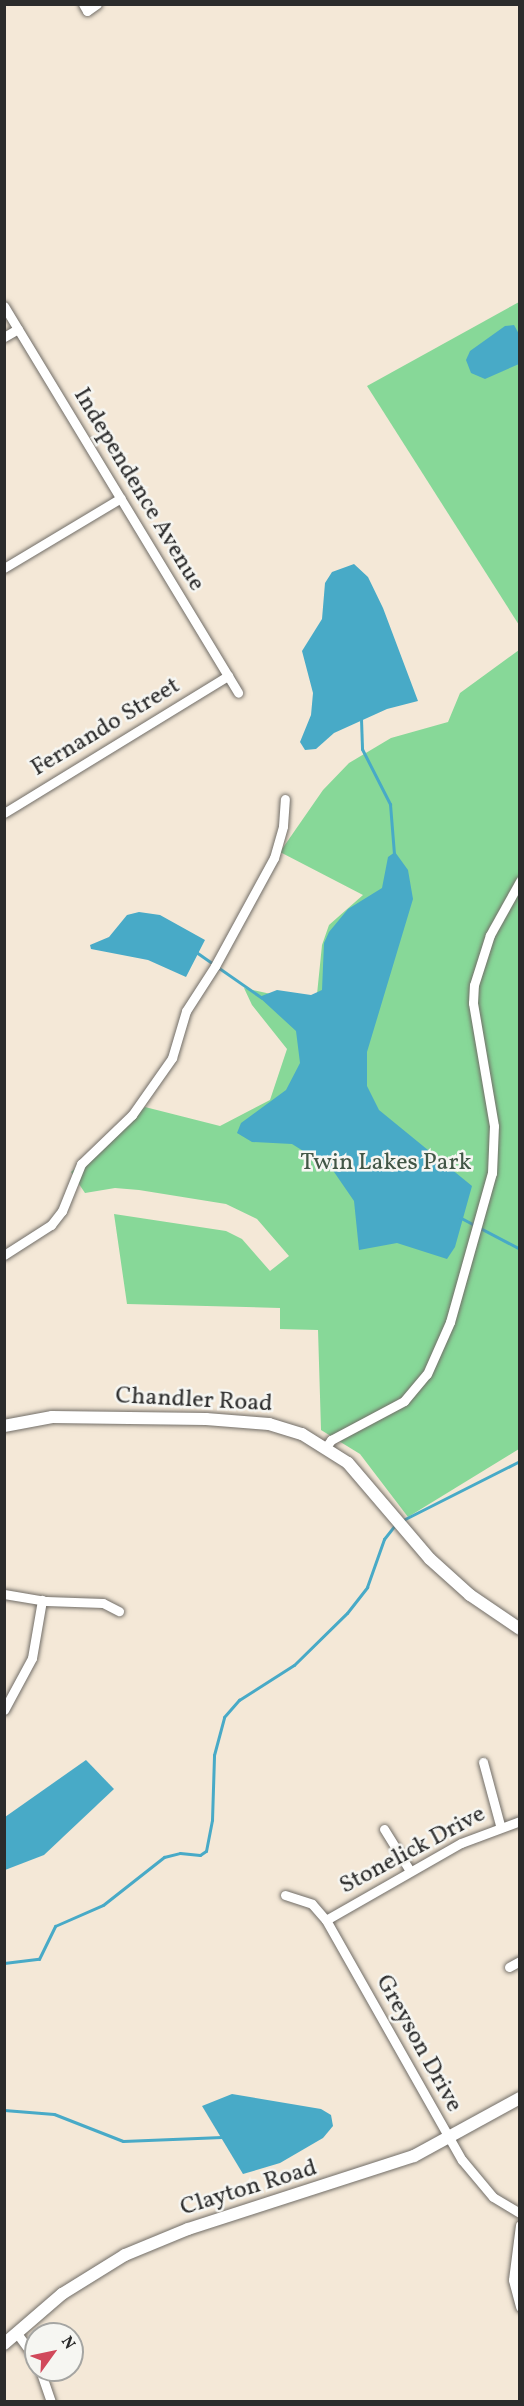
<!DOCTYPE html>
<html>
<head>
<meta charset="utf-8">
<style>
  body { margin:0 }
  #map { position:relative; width:524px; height:2406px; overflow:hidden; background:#f4e8d7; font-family:Vollkorn,serif }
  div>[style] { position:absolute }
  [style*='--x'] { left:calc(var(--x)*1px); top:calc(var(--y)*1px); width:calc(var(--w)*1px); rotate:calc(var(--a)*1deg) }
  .green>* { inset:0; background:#87d898 }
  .water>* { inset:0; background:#48aac7 }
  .stream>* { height:3px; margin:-1.5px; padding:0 1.5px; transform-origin:1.5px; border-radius:1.5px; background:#48aac7 }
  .roads { filter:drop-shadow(0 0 2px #716d67) drop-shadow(0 0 2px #716d67) }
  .minor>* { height:9px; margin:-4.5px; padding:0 4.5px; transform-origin:4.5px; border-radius:4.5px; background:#fff }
  .tertiary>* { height:12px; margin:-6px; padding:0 6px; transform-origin:6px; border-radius:6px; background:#fff }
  span { translate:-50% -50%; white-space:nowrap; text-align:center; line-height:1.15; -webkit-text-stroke:5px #f6f6f2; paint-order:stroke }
  .street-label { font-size:24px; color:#2b2b2b }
  .park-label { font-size:24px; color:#425646 }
  .frame { position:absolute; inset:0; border:6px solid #2b2b2b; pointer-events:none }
  .north { position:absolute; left:24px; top:2322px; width:60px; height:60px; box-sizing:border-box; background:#f6f6f2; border:2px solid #a5a5a2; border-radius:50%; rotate:57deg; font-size:16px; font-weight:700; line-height:24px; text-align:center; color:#2b2b2b }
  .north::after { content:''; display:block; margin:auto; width:21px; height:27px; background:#d1495b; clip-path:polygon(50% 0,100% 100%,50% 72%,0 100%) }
</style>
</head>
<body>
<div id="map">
  <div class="green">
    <div style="clip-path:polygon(519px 302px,519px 625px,367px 386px)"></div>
    <div style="clip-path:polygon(519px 650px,519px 1449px,408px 1517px,360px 1454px,321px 1430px,318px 1330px,280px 1329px,280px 1308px,127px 1304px,114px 1214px,226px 1231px,242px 1239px,270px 1271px,289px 1256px,257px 1219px,226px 1204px,139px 1190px,115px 1188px,85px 1193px,71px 1172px,145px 1107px,220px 1126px,270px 1100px,287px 1049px,252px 1005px,244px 988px,316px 1004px,322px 945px,329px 925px,363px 895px,280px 852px,323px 790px,349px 763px,391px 738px,448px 722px,460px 693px)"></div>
  </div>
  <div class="water">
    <div style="clip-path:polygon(514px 325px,519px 334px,519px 364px,485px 379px,471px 373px,466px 360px,470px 351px,505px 326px)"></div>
    <div style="clip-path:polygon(354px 564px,368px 577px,383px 608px,418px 701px,387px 709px,334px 733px,316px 749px,305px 750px,300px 742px,311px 715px,313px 693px,302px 651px,322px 619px,325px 583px,332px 572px)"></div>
    <div style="clip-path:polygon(395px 852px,408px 870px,413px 899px,367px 1052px,367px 1086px,379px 1110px,472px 1186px,455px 1247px,447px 1259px,397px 1243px,359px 1250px,354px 1201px,332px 1169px,292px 1144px,252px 1142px,237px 1133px,241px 1123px,286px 1090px,300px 1063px,296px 1031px,259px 997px,277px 990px,311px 995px,322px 990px,324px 943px,329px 932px,348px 909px,382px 888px,388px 857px)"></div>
    <div style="clip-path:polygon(139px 912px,160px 915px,205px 940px,186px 977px,148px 960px,91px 949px,90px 945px,109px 937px,127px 915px)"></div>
    <div style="clip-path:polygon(86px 1760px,114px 1789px,44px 1855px,5px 1870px,5px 1817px)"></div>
    <div style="clip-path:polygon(232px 2094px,321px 2109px,331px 2115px,333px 2126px,323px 2138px,280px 2163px,243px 2174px,202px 2106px)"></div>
  </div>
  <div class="stream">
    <div style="--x:361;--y:719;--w:30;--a:88"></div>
    <div style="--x:362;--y:749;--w:62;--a:63"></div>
    <div style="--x:390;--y:804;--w:50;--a:85.4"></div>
    <div style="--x:196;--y:952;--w:80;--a:34.9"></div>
    <div style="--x:461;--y:1218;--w:67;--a:27.7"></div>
    <div style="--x:401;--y:1521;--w:133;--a:-26.8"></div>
    <div style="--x:4;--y:1963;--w:35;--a:-7"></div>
    <div style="--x:39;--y:1959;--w:37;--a:-64"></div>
    <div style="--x:55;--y:1926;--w:52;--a:-23.6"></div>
    <div style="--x:103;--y:1905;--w:78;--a:-38.2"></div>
    <div style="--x:164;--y:1857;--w:16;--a:-14"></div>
    <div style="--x:180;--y:1853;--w:20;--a:6"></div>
    <div style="--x:200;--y:1855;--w:7;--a:-34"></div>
    <div style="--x:206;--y:1851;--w:32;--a:-79"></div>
    <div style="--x:212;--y:1820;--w:65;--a:-88.2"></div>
    <div style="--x:214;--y:1755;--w:39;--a:-75"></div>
    <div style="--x:224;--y:1717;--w:23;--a:-49"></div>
    <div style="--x:239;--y:1700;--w:65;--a:-32.5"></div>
    <div style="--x:294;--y:1665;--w:74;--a:-44.5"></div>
    <div style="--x:347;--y:1613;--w:33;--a:-52"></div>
    <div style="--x:367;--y:1587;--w:51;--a:-70.5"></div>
    <div style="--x:384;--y:1539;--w:18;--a:-52"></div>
    <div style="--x:4;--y:2110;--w:50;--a:4.6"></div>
    <div style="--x:54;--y:2114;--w:74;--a:21.4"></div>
    <div style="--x:123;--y:2141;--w:99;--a:-2.3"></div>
  </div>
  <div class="roads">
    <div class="minor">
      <div style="--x:83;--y:4;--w:8;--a:60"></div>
      <div style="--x:87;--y:11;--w:12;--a:-35"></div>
      <div style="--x:4;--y:306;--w:452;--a:58.8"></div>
      <div style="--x:4;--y:337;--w:16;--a:-30"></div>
      <div style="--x:4;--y:568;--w:136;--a:-30.9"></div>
      <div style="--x:4;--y:813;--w:263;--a:-31.5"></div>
      <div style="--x:4;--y:1255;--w:56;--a:-32.6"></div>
      <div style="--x:51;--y:1225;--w:18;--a:-52"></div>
      <div style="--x:62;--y:1211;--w:51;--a:-68"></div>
      <div style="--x:81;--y:1164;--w:71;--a:-43.9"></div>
      <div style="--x:132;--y:1115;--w:70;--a:-54.9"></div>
      <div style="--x:172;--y:1058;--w:49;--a:-73.4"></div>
      <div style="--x:186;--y:1011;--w:54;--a:-57.2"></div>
      <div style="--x:215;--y:966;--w:123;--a:-61.4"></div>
      <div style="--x:274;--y:858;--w:33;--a:-74"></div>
      <div style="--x:283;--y:826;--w:27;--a:-86"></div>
      <div style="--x:326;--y:1447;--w:9;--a:-54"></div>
      <div style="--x:331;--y:1440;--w:83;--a:-28.1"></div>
      <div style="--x:404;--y:1401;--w:35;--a:-50"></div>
      <div style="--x:427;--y:1374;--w:57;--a:-66.1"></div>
      <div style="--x:450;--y:1322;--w:155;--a:-74.3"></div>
      <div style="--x:492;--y:1173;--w:47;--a:-87.6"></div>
      <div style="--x:494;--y:1126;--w:125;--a:-99.7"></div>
      <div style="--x:473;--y:1003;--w:18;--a:-87"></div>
      <div style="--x:474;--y:985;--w:52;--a:-72.3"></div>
      <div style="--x:490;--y:935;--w:62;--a:-60.9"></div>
      <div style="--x:4;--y:1594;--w:43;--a:9.5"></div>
      <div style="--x:46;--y:1601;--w:57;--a:2"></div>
      <div style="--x:103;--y:1603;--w:18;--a:27"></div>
      <div style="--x:4;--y:1710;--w:59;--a:-61.7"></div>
      <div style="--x:32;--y:1658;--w:59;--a:-80.2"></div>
      <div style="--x:483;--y:1762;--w:65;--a:74.9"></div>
      <div style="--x:384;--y:1829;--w:49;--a:58.2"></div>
      <div style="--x:285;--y:1895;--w:28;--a:18"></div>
      <div style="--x:312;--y:1904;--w:21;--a:49"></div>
      <div style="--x:326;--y:1920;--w:276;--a:60.5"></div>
      <div style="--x:462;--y:2160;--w:48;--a:50"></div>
      <div style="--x:493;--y:2197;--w:31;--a:31"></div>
      <div style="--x:326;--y:1920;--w:155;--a:-29.7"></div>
      <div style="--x:461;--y:1843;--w:63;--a:-20.4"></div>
      <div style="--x:509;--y:1967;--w:13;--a:-29"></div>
      <div style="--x:520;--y:2225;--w:55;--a:97.3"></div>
      <div style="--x:513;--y:2280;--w:28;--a:75"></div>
      <div style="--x:16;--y:2332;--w:34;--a:54"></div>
      <div style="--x:40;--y:2370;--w:34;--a:71"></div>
    </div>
    <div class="tertiary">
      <div style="--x:4;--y:1426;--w:49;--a:-10.6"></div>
      <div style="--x:52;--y:1417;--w:154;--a:0.7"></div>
      <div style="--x:206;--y:1419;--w:63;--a:4.5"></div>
      <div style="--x:269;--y:1424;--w:34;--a:17"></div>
      <div style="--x:302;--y:1434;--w:54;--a:32.2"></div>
      <div style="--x:348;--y:1463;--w:126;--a:49.5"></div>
      <div style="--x:430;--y:1559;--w:54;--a:42"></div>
      <div style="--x:470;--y:1595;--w:60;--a:34.2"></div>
      <div style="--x:4;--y:2344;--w:77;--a:-40.8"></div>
      <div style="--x:62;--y:2294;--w:74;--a:-31.8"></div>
      <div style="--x:125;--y:2255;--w:68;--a:-22.4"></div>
      <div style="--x:188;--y:2229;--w:237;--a:-17.9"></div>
      <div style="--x:414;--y:2156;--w:121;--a:-28.7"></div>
    </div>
  </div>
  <div class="street-label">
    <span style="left:138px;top:490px;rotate:59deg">Independence Avenue</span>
    <span style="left:106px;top:728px;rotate:-31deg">Fernando Street</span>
    <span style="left:194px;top:1401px;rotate:3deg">Chandler Road</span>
    <span style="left:413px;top:1851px;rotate:-28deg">Stonelick Drive</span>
    <span style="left:418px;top:2044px;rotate:61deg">Greyson Drive</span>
    <span style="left:249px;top:2189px;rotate:-17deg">Clayton Road</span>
  </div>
  <div class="park-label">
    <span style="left:386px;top:1164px">Twin Lakes Park</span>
  </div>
  <div class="frame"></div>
  <div class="north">N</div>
</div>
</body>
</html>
